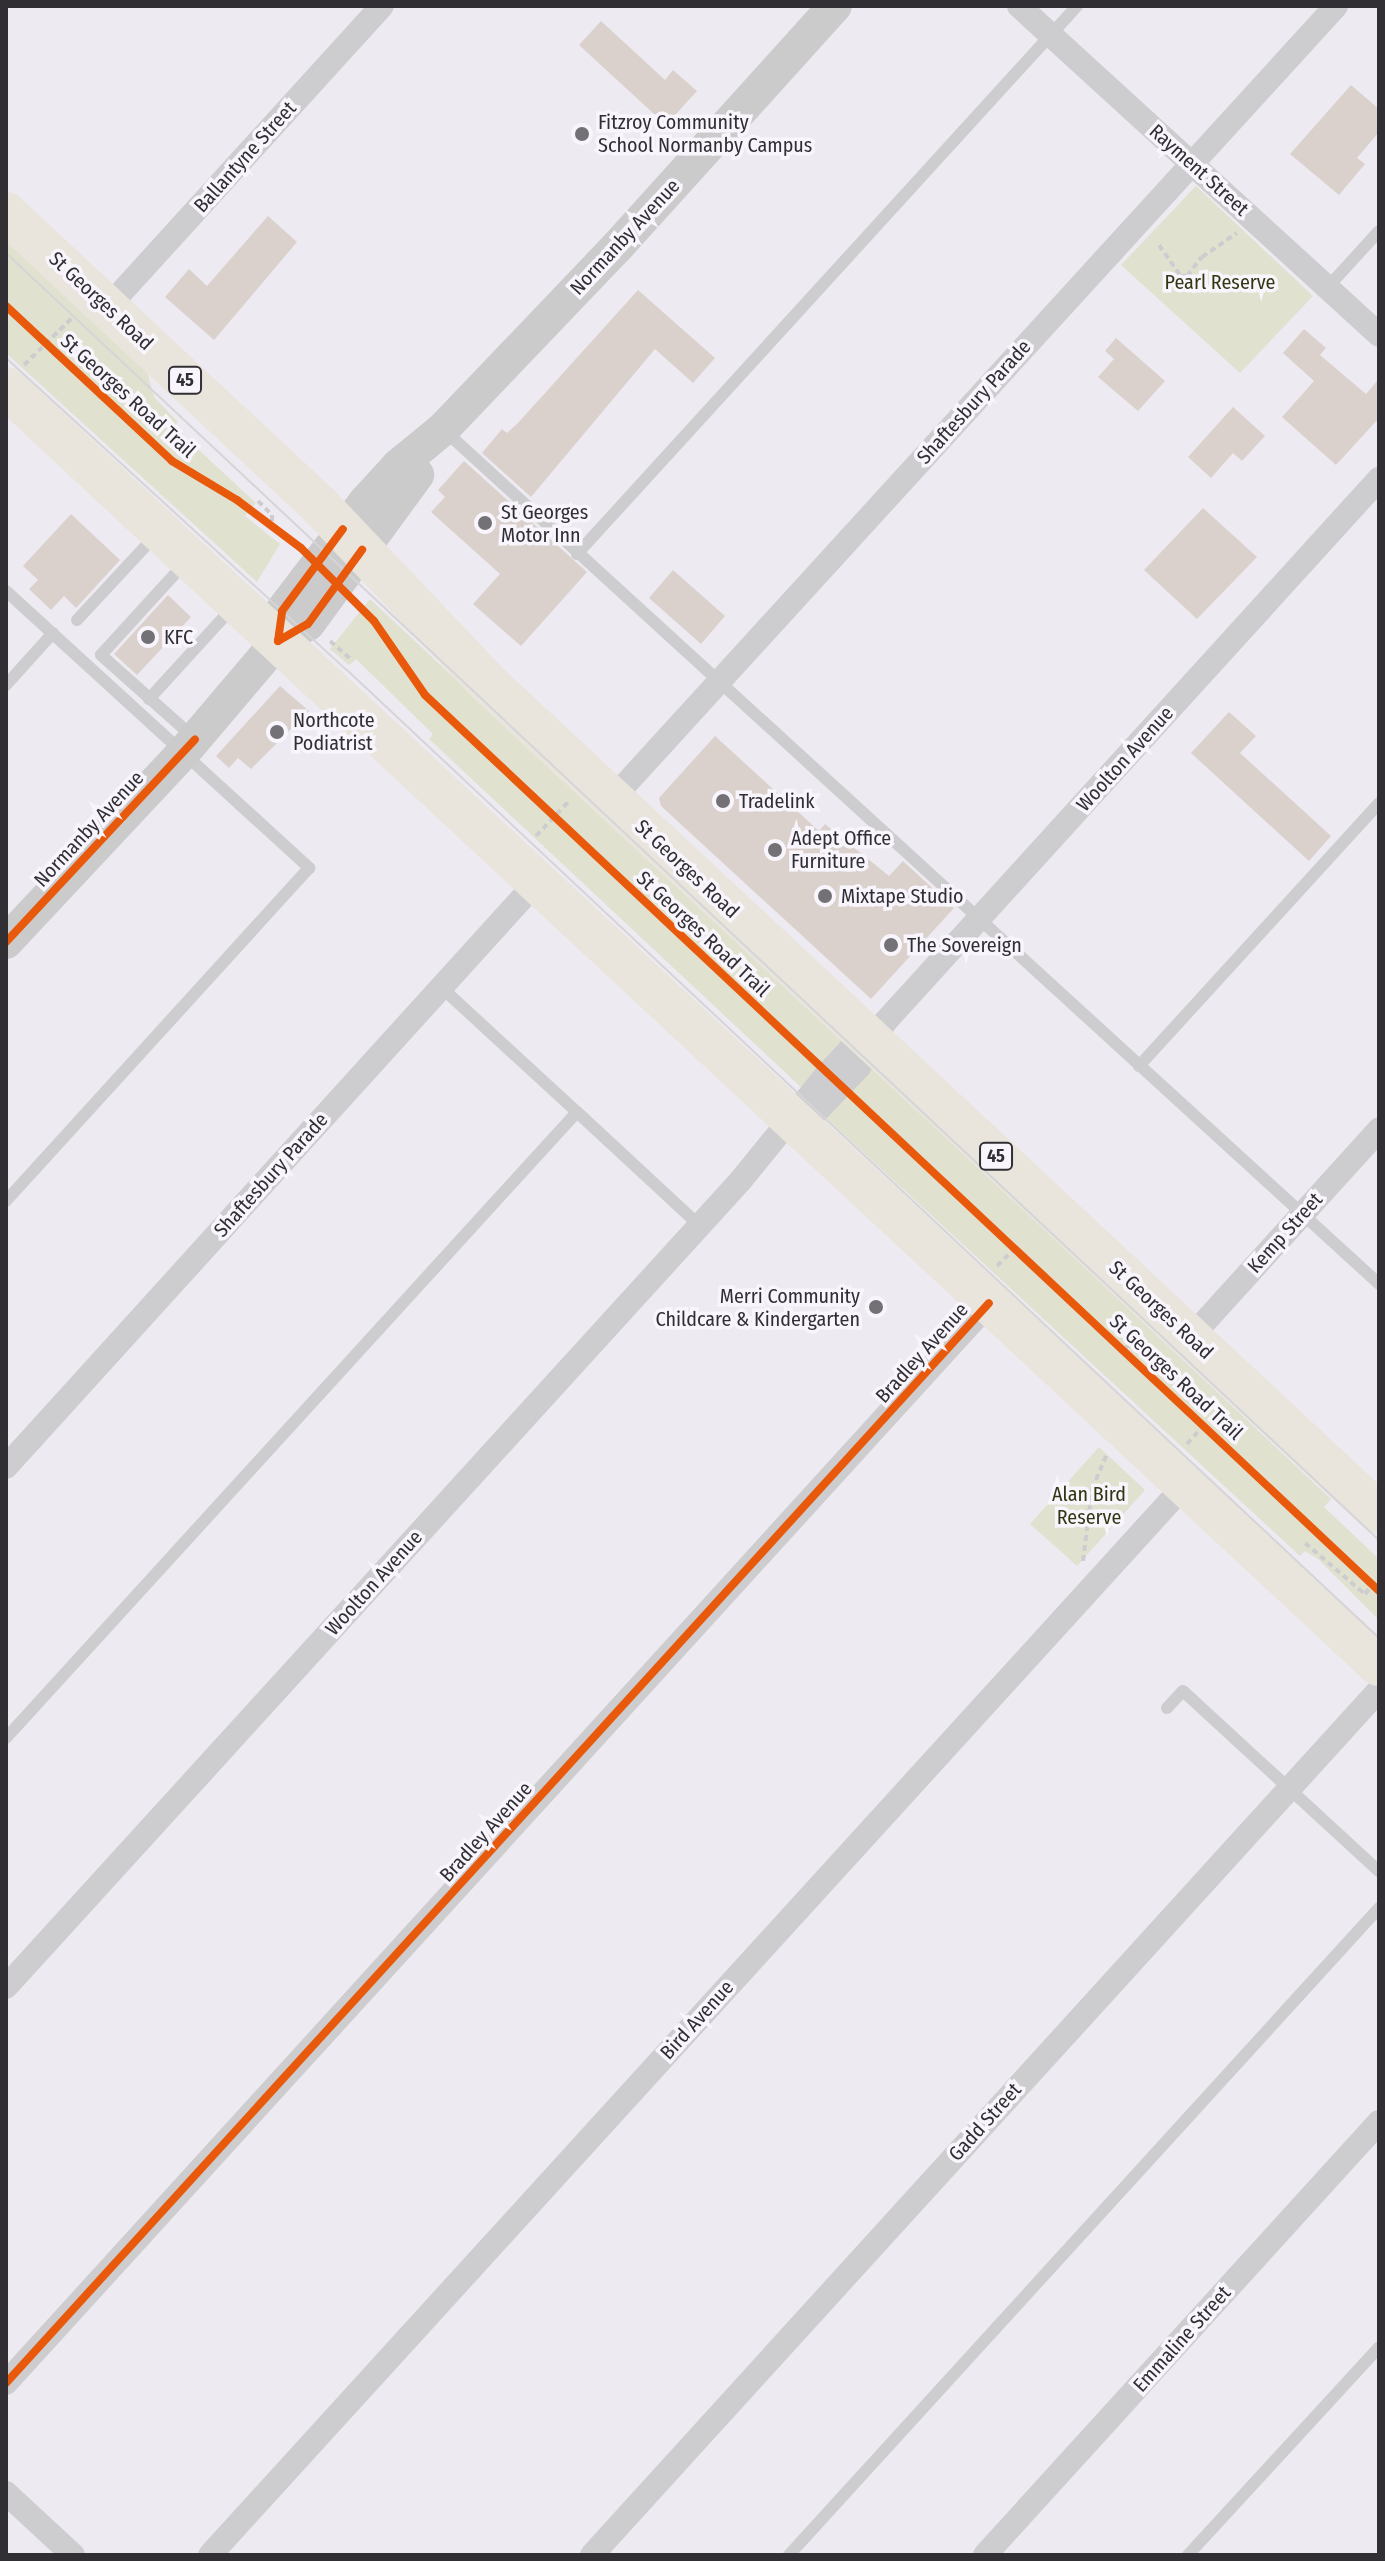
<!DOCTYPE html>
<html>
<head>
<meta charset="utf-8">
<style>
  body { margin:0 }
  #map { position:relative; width:1385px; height:2561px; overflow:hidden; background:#eeeaf1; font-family:"Fira Sans Condensed",sans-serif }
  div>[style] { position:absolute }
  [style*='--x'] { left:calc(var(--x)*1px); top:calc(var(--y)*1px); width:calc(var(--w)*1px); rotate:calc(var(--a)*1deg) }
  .green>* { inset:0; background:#e0e1cf }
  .building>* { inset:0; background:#dad1cd }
  .path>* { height:4px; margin-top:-2px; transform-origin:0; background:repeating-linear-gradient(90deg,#cdcccf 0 6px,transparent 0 10px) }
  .lane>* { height:12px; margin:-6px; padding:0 6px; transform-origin:6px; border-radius:6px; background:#cdcdcf }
  .street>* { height:24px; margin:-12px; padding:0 12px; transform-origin:12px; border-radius:12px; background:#cdcdcf }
  .secondary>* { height:34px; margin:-17px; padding:0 17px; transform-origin:17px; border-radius:17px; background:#cccbcc }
  .highway>* { height:42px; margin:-21px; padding:0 21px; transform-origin:21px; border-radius:21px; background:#e9e5dd }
  .tram>* { height:2px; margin:-1px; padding:0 1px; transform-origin:1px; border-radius:1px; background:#d5d5d7 }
  .cycleway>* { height:8px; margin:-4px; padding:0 4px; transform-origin:4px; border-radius:4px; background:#e8590c }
  .dots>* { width:22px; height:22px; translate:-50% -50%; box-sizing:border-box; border:4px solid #f9f5fd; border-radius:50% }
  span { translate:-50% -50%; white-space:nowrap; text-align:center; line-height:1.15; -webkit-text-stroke:7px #f9f5fd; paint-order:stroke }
  .shield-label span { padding:2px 6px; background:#f9f5fd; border:2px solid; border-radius:6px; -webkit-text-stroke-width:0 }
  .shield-label { font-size:18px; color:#312f33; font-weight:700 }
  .poi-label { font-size:20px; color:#312f33 }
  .left { translate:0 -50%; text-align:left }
  .right { translate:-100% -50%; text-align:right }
  .street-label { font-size:20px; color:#312f33 }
  .park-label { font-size:20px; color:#323510 }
  .frame { position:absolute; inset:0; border:8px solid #312f33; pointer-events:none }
</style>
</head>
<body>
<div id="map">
  <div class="green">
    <div style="clip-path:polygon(1196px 186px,1313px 296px,1240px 373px,1121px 265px)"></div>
    <div style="clip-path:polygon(6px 227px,147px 371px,154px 397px,178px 422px,174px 427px,256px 503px,245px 516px,280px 544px,257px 582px,6px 353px)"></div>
    <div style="clip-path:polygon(370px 599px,845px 1044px,803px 1089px,429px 739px,433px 734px,356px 659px,349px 665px,330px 649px)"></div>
    <div style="clip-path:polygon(869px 1065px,1331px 1499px,1324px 1507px,1379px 1559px,1379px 1620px,1318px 1559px,1305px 1551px,1300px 1556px,824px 1116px)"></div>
    <div style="clip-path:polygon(1099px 1447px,1145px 1490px,1077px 1566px,1030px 1524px)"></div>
  </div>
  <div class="building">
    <div style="clip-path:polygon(601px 21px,665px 80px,673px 70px,697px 91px,666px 125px,579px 45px)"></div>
    <div style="clip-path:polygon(1351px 85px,1379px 109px,1379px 132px,1357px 158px,1365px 164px,1339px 195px,1290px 154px)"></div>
    <div style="clip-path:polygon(268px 216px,297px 242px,214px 340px,165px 297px,189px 269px,207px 286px)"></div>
    <div style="clip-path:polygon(638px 290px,715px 358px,693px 383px,655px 349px,531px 497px,482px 453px,502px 429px,507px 433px,518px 423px)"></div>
    <div style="clip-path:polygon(1304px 329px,1326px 348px,1320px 355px,1366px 394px,1379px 379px,1379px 418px,1336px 465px,1282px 417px,1314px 381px,1283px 353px)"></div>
    <div style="clip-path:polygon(1116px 338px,1165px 381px,1138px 411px,1098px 377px,1114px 359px,1105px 351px)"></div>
    <div style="clip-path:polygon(1233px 407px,1265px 436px,1242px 461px,1233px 453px,1211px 478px,1188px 457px)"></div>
    <div style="clip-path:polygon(464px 461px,587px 572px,521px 646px,473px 604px,500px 574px,431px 512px,445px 497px,438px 490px)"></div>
    <div style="clip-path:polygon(1203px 508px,1257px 557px,1197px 619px,1144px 570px)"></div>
    <div style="clip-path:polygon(71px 514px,120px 560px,76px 608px,64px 596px,51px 610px,29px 589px,38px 580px,23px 566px)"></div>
    <div style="clip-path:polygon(673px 570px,725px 616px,701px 644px,649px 598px)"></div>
    <div style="clip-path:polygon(168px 595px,191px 617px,137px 675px,114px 654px)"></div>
    <div style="clip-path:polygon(280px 686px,309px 711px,251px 769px,238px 758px,229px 768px,216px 756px)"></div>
    <div style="clip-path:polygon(1229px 712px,1256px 736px,1240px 753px,1331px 836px,1309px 861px,1191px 753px)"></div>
    <div style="clip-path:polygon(715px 736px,819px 831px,825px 824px,889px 876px,903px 861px,954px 908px,871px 999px,661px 806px,659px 798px)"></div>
  </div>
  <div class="path">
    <div style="--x:1159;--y:245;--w:38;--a:55"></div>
    <div style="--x:1181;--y:276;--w:6;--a:0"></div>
    <div style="--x:1187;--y:276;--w:24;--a:-52"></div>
    <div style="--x:1202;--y:257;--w:42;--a:-34.4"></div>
    <div style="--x:24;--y:365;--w:67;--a:-44.4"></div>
    <div style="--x:258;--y:501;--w:20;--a:45"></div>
    <div style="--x:272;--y:515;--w:9;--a:90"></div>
    <div style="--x:330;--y:641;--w:30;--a:41"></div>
    <div style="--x:536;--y:836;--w:47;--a:-46.7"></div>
    <div style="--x:997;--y:1266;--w:25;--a:-45"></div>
    <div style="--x:1124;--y:1350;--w:25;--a:-47"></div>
    <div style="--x:1187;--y:1444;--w:25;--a:-48"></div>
    <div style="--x:1305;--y:1543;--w:79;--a:40.4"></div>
    <div style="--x:1365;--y:1594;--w:11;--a:-52"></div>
    <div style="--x:1083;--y:1561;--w:73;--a:-82.9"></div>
    <div style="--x:1092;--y:1489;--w:36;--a:-67"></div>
  </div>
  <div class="lane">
    <div style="--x:1327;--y:288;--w:77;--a:-47.6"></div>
    <div style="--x:445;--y:431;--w:1265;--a:42.4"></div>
    <div style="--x:577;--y:554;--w:742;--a:-47.62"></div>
    <div style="--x:184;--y:564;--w:123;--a:132.4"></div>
    <div style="--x:101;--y:655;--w:123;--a:41.7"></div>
    <div style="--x:6;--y:591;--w:411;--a:42.4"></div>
    <div style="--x:309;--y:868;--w:450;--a:132.3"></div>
    <div style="--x:77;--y:620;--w:115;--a:-47.1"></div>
    <div style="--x:6;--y:685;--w:70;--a:-47.9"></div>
    <div style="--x:149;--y:699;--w:125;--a:-47.6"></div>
    <div style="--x:442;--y:988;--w:183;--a:42.6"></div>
    <div style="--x:1139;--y:1066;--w:356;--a:-47.6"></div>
    <div style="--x:1167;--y:1708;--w:23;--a:-47"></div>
    <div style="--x:1183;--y:1691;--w:266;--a:42.6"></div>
    <div style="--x:6;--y:1738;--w:847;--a:-47.63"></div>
    <div style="--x:577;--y:1112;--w:166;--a:42.8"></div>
    <div style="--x:789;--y:2555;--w:876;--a:-47.64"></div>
    <div style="--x:1188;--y:2555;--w:282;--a:-47.4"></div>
  </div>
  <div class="street">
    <div style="--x:1019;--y:6;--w:488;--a:42.4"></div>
    <div style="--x:108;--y:307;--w:407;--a:-47.7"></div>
    <div style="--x:612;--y:799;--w:1074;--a:-47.6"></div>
    <div style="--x:795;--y:1134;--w:93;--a:-46.3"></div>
    <div style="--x:859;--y:1067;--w:52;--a:-60"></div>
    <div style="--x:885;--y:1022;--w:734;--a:-47.71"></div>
    <div style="--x:1191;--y:1337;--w:280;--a:-47.8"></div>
    <div style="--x:6;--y:1467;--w:789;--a:-47.78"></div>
    <div style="--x:6;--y:1987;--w:1092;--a:-47.67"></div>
    <div style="--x:741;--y:1180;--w:138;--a:-50.9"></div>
    <div style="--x:828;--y:1073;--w:33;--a:-47"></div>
    <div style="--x:850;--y:1049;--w:22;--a:-27"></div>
    <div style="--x:6;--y:2383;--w:1460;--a:-47.69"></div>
    <div style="--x:6;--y:2493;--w:91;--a:42.8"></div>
    <div style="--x:210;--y:2555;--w:1448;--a:-47.66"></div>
    <div style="--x:592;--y:2555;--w:1169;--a:-47.7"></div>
    <div style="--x:985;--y:2555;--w:585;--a:-47.7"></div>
  </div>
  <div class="secondary">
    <div style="--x:278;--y:641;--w:30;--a:-82"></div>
    <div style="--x:282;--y:611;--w:137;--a:-52.7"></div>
    <div style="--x:365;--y:502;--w:49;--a:-47.5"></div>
    <div style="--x:398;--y:466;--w:58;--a:-39.4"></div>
    <div style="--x:443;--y:429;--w:252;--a:-46.3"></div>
    <div style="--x:617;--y:247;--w:325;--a:-47.9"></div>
    <div style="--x:6;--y:942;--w:259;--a:-46.9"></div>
    <div style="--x:183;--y:753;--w:147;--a:-49.7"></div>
    <div style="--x:278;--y:641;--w:34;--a:-30"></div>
    <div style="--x:308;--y:624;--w:185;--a:-53.8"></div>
  </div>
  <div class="highway">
    <div style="--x:6;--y:213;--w:431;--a:43"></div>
    <div style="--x:321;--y:507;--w:244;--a:46.5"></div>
    <div style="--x:489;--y:684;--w:1216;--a:42.97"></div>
    <div style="--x:6;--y:388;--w:1875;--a:42.93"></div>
  </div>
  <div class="tram">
    <div style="--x:6;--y:253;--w:1882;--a:43.15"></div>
    <div style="--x:6;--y:358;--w:462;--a:42.5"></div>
    <div style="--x:347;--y:670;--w:1415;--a:43.17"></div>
  </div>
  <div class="cycleway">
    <div style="--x:6;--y:306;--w:227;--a:43"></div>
    <div style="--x:172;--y:461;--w:76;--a:31"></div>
    <div style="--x:237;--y:500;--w:80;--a:36.9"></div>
    <div style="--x:301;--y:548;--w:103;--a:45"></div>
    <div style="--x:374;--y:621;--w:90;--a:55.4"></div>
    <div style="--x:425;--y:695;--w:1309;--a:43.2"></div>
    <div style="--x:278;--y:641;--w:30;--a:-82"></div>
    <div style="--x:282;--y:611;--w:102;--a:-53.4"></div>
    <div style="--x:278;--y:641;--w:34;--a:-30"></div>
    <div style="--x:308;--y:624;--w:92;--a:-53.9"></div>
    <div style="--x:6;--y:942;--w:277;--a:-47"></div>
    <div style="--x:6;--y:2383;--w:1460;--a:-47.69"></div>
  </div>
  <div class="dots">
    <div style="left:582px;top:134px;background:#737076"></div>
    <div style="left:485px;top:523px;background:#737076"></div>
    <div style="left:148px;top:637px;background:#737076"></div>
    <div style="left:277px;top:732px;background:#737076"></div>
    <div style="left:723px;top:801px;background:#737076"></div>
    <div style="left:775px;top:850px;background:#737076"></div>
    <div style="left:825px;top:896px;background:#737076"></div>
    <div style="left:891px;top:945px;background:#737076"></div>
    <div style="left:876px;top:1307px;background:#737076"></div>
  </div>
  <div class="shield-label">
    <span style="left:185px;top:380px">45</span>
    <span style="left:996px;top:1156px">45</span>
  </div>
  <div class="poi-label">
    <span class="left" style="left:598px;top:134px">Fitzroy Community<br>School Normanby Campus</span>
    <span class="left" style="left:501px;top:524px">St Georges<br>Motor Inn</span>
    <span class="left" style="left:164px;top:637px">KFC</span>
    <span class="left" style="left:293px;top:732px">Northcote<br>Podiatrist</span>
    <span class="left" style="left:739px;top:801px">Tradelink</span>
    <span class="left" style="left:791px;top:850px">Adept Office<br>Furniture</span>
    <span class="left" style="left:841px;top:896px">Mixtape Studio</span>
    <span class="left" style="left:907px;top:945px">The Sovereign</span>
    <span class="right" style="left:860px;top:1308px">Merri Community<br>Childcare &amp; Kindergarten</span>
  </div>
  <div class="street-label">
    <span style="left:245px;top:157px;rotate:-48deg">Ballantyne Street</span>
    <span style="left:1199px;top:170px;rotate:42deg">Rayment Street</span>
    <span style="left:625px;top:237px;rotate:-47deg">Normanby Avenue</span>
    <span style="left:101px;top:301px;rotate:43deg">St Georges Road</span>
    <span style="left:128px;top:396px;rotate:42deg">St Georges Road Trail</span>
    <span style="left:974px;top:402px;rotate:-48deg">Shaftesbury Parade</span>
    <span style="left:1125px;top:759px;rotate:-48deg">Woolton Avenue</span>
    <span style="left:89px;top:829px;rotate:-47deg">Normanby Avenue</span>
    <span style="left:687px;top:869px;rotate:43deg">St Georges Road</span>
    <span style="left:703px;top:934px;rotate:43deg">St Georges Road Trail</span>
    <span style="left:271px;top:1175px;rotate:-48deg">Shaftesbury Parade</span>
    <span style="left:1285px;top:1233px;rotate:-48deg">Kemp Street</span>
    <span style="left:1161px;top:1310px;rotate:43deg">St Georges Road</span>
    <span style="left:922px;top:1353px;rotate:-48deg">Bradley Avenue</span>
    <span style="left:1176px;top:1377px;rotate:43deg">St Georges Road Trail</span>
    <span style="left:374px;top:1583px;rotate:-48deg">Woolton Avenue</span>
    <span style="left:486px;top:1832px;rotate:-48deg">Bradley Avenue</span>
    <span style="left:697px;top:2020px;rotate:-48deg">Bird Avenue</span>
    <span style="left:985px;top:2122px;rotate:-48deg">Gadd Street</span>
    <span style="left:1182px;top:2339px;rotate:-48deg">Emmaline Street</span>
  </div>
  <div class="park-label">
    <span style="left:1220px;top:282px">Pearl Reserve</span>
    <span style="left:1089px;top:1506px">Alan Bird<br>Reserve</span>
  </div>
  <div class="frame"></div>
</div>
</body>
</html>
